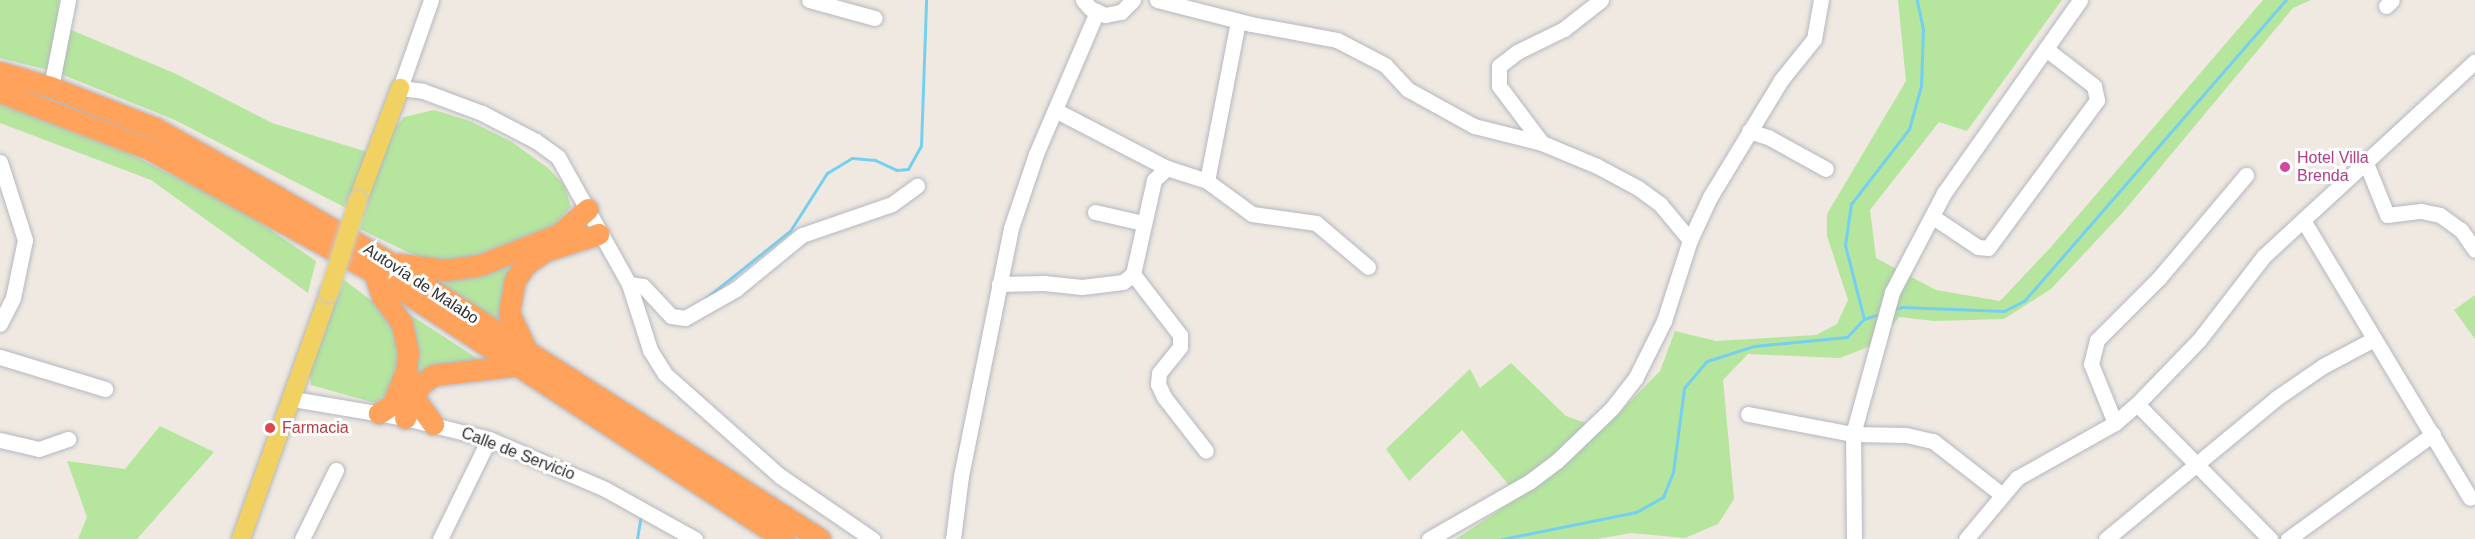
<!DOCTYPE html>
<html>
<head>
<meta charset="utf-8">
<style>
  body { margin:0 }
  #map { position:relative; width:2475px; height:539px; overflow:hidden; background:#efe9e1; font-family:Arial,sans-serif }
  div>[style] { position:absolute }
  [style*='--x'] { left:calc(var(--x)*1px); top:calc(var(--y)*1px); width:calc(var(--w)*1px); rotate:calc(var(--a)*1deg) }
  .green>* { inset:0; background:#b6e59e }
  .stream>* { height:3px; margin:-1.5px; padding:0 1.5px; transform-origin:1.5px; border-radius:1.5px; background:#75cff0 }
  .roads { filter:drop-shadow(0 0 2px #b4b7c1) drop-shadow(0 0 2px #b4b7c1) }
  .minor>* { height:15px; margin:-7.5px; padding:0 7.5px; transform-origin:7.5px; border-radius:7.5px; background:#fff }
  .major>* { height:18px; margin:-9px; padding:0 9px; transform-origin:9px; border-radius:9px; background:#f2d163 }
  .highway>* { height:21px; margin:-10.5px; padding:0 10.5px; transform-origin:10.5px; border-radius:10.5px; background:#ffa35c }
  .bridges { filter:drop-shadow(0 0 2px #c9c9c9) drop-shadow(0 0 2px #c9c9c9) }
  .major-bridge>* { height:18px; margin:-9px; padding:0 9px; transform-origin:9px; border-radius:9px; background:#f2d163 }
  .dots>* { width:16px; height:16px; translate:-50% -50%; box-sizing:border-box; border:3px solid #fff; border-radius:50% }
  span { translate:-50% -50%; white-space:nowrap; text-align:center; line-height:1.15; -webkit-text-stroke:6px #fff; paint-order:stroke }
  .hotel-label { font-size:16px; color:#b23c85 }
  .left { translate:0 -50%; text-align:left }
  .street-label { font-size:16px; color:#2e2e2e }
  .health-label { font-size:16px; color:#be3a42 }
</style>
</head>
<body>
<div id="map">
  <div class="green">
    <div style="clip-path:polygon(0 0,59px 0,57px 24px,174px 73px,272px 123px,381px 156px,388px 137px,404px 117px,434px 110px,470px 121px,512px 142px,548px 168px,565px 186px,571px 207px,554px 225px,471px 257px,445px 262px,422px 259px,360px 229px,366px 198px,350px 210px,175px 120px,56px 72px,0 58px)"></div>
    <div style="clip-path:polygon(1898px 0,2062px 0,1967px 131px,1939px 122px,1870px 210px,1876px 258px,1936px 290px,2000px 301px,2051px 247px,2263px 0,2311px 0,2293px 8px,2124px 211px,2051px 289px,2004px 319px,1934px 321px,1899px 317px,1878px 343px,1840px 358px,1748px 354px,1723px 380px,1734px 499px,1718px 524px,1685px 538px,1631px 533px,1597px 539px,1456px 539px,1519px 497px,1462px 430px,1409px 481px,1386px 449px,1470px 369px,1480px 388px,1511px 363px,1566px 416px,1603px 429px,1660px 371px,1675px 331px,1716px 341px,1816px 335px,1837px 324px,1848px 300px,1827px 236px,1827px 214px,1906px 81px)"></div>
    <div style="clip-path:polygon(0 104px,128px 153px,242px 210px,316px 261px,308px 293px,151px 180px,0 123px)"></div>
    <div style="clip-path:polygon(533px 251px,512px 333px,412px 269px)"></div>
    <div style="clip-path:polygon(344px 280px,383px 309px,396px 333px,399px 350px,392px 389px,375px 403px,311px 385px,309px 370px,341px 281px)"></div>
    <div style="clip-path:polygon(2475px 295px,2475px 339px,2454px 310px)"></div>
    <div style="clip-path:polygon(386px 299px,492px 368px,454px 366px,401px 403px,412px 357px)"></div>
    <div style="clip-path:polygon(160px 426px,214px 452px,137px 539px,78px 539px,87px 517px,67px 461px,125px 469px)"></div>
  </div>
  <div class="stream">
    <div style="--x:706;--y:298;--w:107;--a:-38.6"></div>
    <div style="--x:790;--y:231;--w:69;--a:-57.5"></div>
    <div style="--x:827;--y:173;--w:29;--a:-31"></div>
    <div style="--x:852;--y:158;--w:23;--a:5"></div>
    <div style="--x:875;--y:160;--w:23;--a:25"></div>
    <div style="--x:896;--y:170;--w:12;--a:-5"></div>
    <div style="--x:908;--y:169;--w:26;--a:-61"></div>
    <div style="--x:921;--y:146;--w:146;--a:-88"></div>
    <div style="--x:1891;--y:310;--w:11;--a:-15"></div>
    <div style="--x:1902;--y:307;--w:102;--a:2.2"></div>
    <div style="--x:2004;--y:311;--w:22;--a:-27"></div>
    <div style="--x:2024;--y:301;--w:399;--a:-49"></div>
    <div style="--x:1864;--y:319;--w:19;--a:-18"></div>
    <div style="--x:637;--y:539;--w:20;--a:-81"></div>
    <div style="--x:1502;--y:539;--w:137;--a:-11.4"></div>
    <div style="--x:1636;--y:512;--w:31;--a:-29"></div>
    <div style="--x:1663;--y:497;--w:27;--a:-68"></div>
    <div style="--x:1673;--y:472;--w:85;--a:-82.5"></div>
    <div style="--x:1684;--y:388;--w:35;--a:-50"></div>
    <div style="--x:1707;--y:361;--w:49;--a:-17.7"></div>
    <div style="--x:1754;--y:346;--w:93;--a:-5.5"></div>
    <div style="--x:1847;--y:337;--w:25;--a:-47"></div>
    <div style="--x:1864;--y:319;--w:76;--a:-104.4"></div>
    <div style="--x:1845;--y:245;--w:41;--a:-81.7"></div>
    <div style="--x:1851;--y:204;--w:95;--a:-52.3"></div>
    <div style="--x:1909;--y:129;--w:45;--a:-74.4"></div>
    <div style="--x:1921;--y:86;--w:57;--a:-88"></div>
    <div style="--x:1923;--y:29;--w:30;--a:-102"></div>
  </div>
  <div class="roads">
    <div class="minor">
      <div style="--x:431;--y:0;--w:93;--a:109.4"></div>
      <div style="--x:400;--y:88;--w:23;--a:7"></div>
      <div style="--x:423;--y:91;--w:63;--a:20.4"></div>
      <div style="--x:482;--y:113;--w:61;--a:27.4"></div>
      <div style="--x:536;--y:141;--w:27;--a:36"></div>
      <div style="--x:558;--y:157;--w:145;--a:60.8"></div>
      <div style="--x:629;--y:284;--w:69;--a:72.3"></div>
      <div style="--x:650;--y:350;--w:28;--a:58"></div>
      <div style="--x:665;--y:374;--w:154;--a:41.6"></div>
      <div style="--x:780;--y:476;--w:112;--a:34.4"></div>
      <div style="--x:809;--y:0;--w:68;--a:15.3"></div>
      <div style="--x:1083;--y:0;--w:11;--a:49"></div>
      <div style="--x:1090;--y:8;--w:17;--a:25"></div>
      <div style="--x:1105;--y:15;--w:16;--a:-11"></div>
      <div style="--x:1121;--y:12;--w:17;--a:-45"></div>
      <div style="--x:1157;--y:0;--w:97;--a:14.3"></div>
      <div style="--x:1251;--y:24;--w:87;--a:10.5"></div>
      <div style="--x:1337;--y:40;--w:54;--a:27.5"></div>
      <div style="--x:1385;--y:65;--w:33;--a:47"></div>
      <div style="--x:1407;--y:89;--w:77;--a:28.9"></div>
      <div style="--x:1474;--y:126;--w:70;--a:14"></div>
      <div style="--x:1542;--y:143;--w:60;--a:22.7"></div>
      <div style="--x:1597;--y:166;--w:47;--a:28.2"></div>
      <div style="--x:1638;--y:188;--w:27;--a:36"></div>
      <div style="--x:1660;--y:204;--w:47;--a:50.2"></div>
      <div style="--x:2386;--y:6;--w:8;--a:-45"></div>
      <div style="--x:51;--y:87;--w:89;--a:-78.9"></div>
      <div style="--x:1055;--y:110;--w:126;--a:27.4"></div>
      <div style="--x:1167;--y:168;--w:42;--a:18"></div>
      <div style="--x:1207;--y:181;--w:163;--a:-79"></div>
      <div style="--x:1749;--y:131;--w:20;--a:18"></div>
      <div style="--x:1768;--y:137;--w:66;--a:28.9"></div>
      <div style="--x:1542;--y:143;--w:71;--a:-127"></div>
      <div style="--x:1499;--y:86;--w:20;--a:-90"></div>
      <div style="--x:1499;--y:66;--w:23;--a:-38"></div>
      <div style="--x:1517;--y:52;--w:52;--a:-26.1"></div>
      <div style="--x:1564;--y:29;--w:47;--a:-38.1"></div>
      <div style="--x:0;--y:162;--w:82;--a:72.2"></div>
      <div style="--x:25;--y:240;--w:59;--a:101.7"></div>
      <div style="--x:13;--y:298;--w:29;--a:117"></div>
      <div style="--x:2366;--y:163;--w:56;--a:68"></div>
      <div style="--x:2387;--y:215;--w:34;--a:-7"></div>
      <div style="--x:2421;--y:211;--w:19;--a:12"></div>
      <div style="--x:2440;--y:215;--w:26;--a:36"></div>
      <div style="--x:2461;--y:230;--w:24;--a:55"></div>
      <div style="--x:1207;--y:181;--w:56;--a:36.3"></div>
      <div style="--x:1252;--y:214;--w:65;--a:8"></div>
      <div style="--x:1316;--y:223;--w:68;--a:40.2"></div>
      <div style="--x:1095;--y:212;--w:49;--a:12.9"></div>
      <div style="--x:1933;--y:217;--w:54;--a:33.7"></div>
      <div style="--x:1978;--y:247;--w:10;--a:6"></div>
      <div style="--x:1988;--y:248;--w:184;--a:-53.6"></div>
      <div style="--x:2097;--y:100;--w:14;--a:-102"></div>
      <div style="--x:2094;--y:86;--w:61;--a:-142.4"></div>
      <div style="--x:2303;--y:220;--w:324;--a:59"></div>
      <div style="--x:1133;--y:274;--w:77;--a:52.4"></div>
      <div style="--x:1180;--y:335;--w:12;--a:90"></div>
      <div style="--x:1180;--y:347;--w:33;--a:129"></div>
      <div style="--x:1159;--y:373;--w:11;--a:95"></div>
      <div style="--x:1158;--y:384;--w:14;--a:65"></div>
      <div style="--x:1164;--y:397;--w:68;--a:52.1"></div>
      <div style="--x:629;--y:284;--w:14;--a:8"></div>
      <div style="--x:643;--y:286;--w:41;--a:47"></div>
      <div style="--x:671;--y:316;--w:14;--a:8"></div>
      <div style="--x:685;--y:318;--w:59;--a:-29.6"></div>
      <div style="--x:736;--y:289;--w:85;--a:-39.3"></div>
      <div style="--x:802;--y:235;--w:95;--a:-19"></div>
      <div style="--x:892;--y:204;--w:31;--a:-36"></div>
      <div style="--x:999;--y:284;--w:45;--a:-1.3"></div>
      <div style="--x:1044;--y:283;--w:38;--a:6"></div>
      <div style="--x:1082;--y:287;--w:41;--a:-7"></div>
      <div style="--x:1123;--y:282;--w:13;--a:-39"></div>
      <div style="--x:1133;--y:274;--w:96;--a:-77.4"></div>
      <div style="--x:1154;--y:180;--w:18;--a:-43"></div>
      <div style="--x:0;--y:357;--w:110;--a:16.9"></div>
      <div style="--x:293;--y:399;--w:114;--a:9.6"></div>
      <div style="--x:405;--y:418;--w:87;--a:14"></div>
      <div style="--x:489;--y:439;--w:126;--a:23.3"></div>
      <div style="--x:605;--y:489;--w:103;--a:29.1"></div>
      <div style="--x:2137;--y:404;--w:190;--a:45.4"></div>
      <div style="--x:1748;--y:414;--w:107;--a:10.8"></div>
      <div style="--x:1853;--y:434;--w:53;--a:1.1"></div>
      <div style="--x:1906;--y:435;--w:28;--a:13"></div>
      <div style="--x:1933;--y:441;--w:86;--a:37.9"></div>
      <div style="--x:2115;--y:423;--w:64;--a:-112.1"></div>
      <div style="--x:2091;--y:364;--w:25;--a:-76"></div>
      <div style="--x:2097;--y:340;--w:88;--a:-45"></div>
      <div style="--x:2159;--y:278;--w:135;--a:-49.8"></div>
      <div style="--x:0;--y:440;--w:40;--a:13"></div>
      <div style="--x:39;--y:449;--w:31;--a:-19"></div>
      <div style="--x:302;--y:539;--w:77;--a:-63.8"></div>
      <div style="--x:440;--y:539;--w:111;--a:-63.9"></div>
      <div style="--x:953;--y:539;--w:64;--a:-82.8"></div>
      <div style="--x:961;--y:476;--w:253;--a:-78.6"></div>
      <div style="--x:1011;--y:228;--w:78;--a:-71.3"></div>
      <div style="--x:1036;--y:154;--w:155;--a:-66.8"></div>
      <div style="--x:1429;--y:539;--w:115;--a:-29.7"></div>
      <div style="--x:1529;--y:482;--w:35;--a:-37"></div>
      <div style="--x:1557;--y:461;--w:76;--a:-43.9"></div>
      <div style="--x:1612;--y:408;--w:39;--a:-52"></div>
      <div style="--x:1636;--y:377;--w:63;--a:-63.4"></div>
      <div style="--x:1664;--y:321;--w:85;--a:-72.2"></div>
      <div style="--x:1690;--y:240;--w:47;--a:-65.1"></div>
      <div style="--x:1710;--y:197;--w:137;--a:-58.7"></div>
      <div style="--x:1781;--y:80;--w:53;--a:-51.2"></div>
      <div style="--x:1814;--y:39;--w:40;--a:-80"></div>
      <div style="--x:1854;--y:539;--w:105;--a:-90.5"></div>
      <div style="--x:1853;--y:434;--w:147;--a:-74.6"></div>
      <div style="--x:1892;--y:292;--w:112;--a:-62.3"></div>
      <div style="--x:1944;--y:193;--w:236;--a:-54.8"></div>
      <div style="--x:1966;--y:539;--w:80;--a:-50.1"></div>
      <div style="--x:2017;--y:478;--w:112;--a:-29.3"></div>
      <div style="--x:2115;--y:423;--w:29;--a:-41"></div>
      <div style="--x:2137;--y:404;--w:89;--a:-45.9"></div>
      <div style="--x:2199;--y:340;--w:106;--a:-52.3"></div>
      <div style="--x:2264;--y:256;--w:287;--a:-42.7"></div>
      <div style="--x:2106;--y:539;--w:219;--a:-39.6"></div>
      <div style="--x:2275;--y:399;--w:58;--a:-34.5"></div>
      <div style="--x:2323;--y:366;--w:58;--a:-27.9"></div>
      <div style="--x:2288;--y:539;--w:179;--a:-35.9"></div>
    </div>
    <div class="major">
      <div style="--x:358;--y:200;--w:120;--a:-69.4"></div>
      <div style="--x:241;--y:539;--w:261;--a:-70.3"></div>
    </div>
    <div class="highway">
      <div style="--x:0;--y:72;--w:53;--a:16.4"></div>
      <div style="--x:51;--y:87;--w:112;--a:21.5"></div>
      <div style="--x:155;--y:128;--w:139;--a:29.3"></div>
      <div style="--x:276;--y:196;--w:123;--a:30.3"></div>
      <div style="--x:382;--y:258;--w:520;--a:32.68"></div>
      <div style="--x:0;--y:92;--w:160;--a:20.9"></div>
      <div style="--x:149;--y:149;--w:256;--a:28.7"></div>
      <div style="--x:374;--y:272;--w:489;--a:33.1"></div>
      <div style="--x:399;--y:264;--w:47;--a:7.3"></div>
      <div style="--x:446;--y:270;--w:34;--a:-8"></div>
      <div style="--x:480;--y:265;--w:85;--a:-21.4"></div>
      <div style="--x:559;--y:234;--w:38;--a:-41"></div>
      <div style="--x:374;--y:272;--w:25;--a:72"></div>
      <div style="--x:382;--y:296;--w:34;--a:54"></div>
      <div style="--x:402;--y:324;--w:29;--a:78"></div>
      <div style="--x:408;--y:352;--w:19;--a:96"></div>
      <div style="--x:406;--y:371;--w:35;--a:112"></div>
      <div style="--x:393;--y:404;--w:17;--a:147"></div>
      <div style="--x:527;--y:351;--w:42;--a:-115.3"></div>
      <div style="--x:509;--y:313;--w:34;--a:-80"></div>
      <div style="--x:515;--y:280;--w:19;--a:-55"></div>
      <div style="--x:526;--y:264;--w:23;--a:-34"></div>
      <div style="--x:545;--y:251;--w:56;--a:-17.8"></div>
      <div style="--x:415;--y:399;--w:31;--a:54"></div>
      <div style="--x:405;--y:418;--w:36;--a:-66"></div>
      <div style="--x:420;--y:385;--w:17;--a:-36"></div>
      <div style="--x:434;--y:375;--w:87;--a:-6.6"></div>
    </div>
  </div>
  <div class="bridges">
    <div class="major-bridge">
      <div style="--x:329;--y:293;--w:97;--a:-72.7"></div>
    </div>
  </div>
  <div class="dots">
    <div style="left:2285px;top:167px;background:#d1479c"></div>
    <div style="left:270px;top:428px;background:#e0444e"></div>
  </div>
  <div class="hotel-label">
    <span class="left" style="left:2297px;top:167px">Hotel Villa<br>Brenda</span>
  </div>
  <div class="street-label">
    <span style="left:421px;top:284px;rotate:33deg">Autovía de Malabo</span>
    <span style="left:518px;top:454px;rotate:21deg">Calle de Servicio</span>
  </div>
  <div class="health-label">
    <span class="left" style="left:282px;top:428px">Farmacia</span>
  </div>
</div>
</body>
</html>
